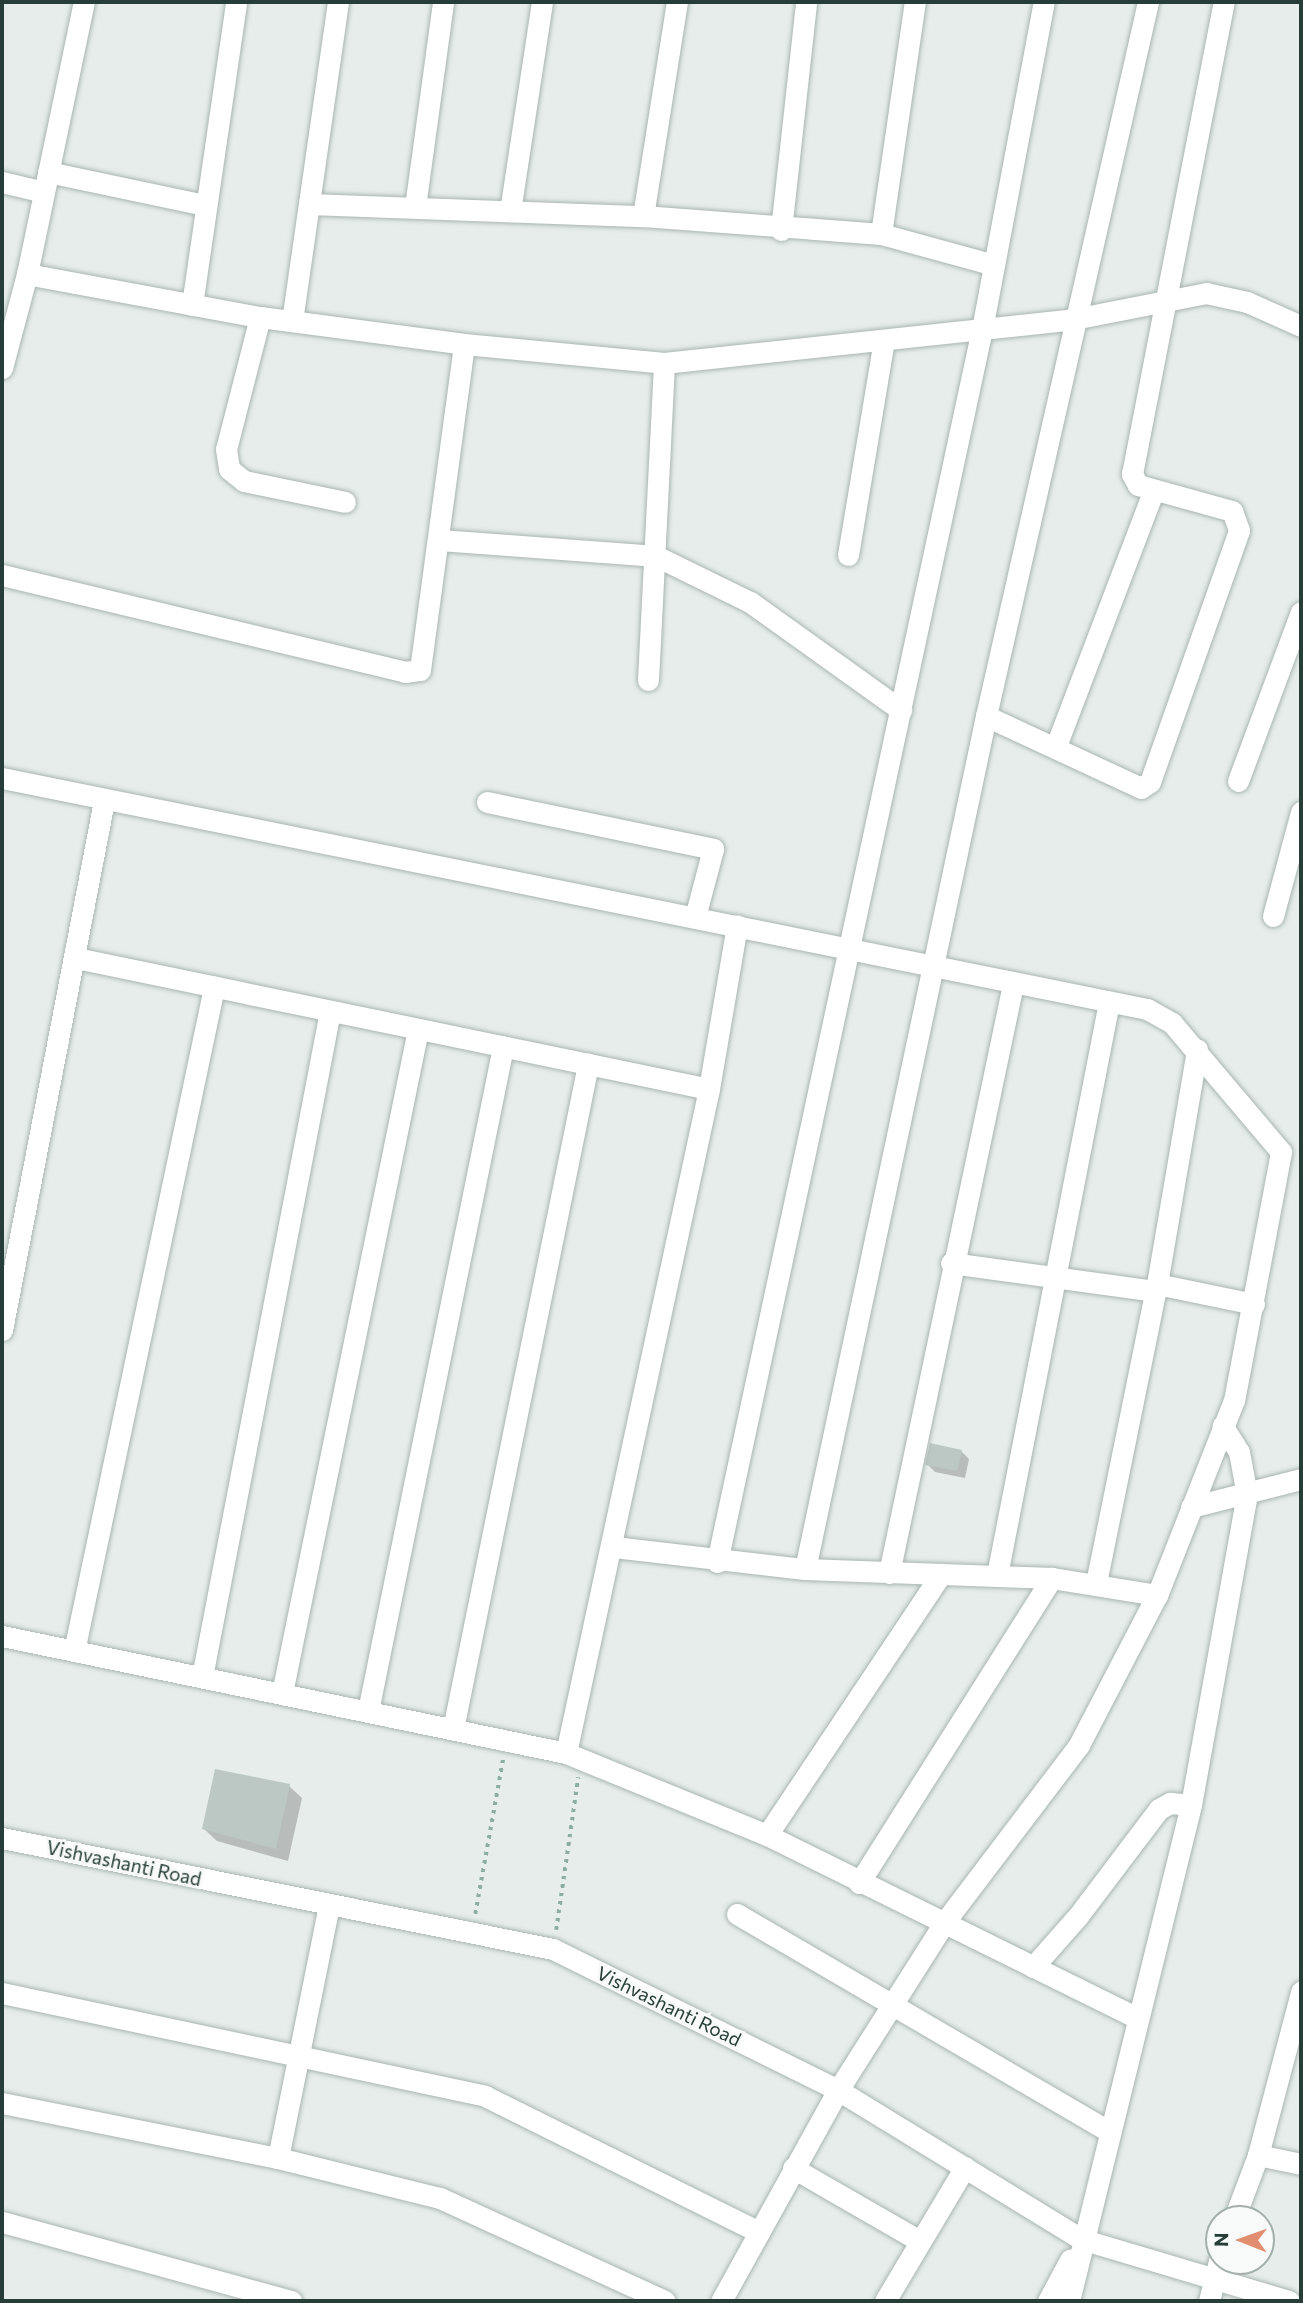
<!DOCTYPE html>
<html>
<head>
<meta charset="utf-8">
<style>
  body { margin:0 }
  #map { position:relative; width:1303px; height:2303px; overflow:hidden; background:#e6edea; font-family:Commissioner,sans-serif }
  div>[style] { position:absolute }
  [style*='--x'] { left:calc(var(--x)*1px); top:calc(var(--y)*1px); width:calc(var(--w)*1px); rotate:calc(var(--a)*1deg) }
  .shadow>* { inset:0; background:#0003 }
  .building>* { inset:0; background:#bcc8c3 }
  .path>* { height:3.5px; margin-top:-1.75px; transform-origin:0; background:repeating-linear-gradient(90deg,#8bada3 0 3.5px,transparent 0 8.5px) }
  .roads { filter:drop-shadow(0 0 2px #a9b5b1) drop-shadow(0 0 2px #a9b5b1) }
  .minor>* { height:21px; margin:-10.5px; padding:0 10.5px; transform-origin:10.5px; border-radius:10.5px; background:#fff }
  span { translate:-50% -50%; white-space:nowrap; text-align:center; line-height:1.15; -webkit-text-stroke:6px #f7faf8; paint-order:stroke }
  .street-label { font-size:19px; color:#273e38 }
  .frame { position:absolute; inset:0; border:4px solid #273e38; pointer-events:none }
  .north { position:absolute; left:1205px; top:2205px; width:70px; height:70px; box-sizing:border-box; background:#f7faf8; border:2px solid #a4afab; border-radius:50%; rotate:271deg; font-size:19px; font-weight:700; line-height:28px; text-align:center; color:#273e38 }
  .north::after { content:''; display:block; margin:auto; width:24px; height:32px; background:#e18e70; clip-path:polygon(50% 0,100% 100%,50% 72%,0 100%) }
</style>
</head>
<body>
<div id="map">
  <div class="shadow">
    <div style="clip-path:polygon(961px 1451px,969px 1459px,965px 1478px,935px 1472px,927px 1464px)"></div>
    <div style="clip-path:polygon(289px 1786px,302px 1798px,288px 1861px,217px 1841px,204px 1829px)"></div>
  </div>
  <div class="building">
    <div style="clip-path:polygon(930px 1443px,962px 1450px,957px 1471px,925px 1465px)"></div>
    <div style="clip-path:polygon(215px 1769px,290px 1784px,276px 1849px,202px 1829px)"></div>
  </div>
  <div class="path">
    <div style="--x:475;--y:1914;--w:158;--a:-79.8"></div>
    <div style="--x:556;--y:1930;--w:154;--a:-81.8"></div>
  </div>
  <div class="roads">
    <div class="minor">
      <div style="--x:48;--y:172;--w:160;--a:11.9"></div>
      <div style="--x:2;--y:182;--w:43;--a:13.4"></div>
      <div style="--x:309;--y:204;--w:334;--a:2.1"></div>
      <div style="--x:643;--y:216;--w:239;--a:4.3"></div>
      <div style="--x:881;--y:234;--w:114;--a:15.3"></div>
      <div style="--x:415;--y:207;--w:207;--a:-82.2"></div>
      <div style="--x:510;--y:211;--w:211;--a:-81.3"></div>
      <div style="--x:643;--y:216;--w:217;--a:-81"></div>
      <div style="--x:781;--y:230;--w:229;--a:-83.7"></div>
      <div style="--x:881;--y:234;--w:234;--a:-81.7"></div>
      <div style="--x:27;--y:274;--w:237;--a:10.5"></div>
      <div style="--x:260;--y:317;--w:206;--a:7.5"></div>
      <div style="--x:464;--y:344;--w:201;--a:5.4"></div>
      <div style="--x:664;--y:363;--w:412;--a:-6.1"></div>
      <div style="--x:1074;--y:319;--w:135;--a:-11.1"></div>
      <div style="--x:1206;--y:293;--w:42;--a:12.4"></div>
      <div style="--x:1247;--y:302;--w:59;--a:24"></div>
      <div style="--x:192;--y:305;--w:306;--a:-81.7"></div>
      <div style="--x:260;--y:317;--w:136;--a:104.4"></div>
      <div style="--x:226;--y:449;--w:20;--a:81"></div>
      <div style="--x:229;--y:469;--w:19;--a:39"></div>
      <div style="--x:244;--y:481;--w:103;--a:11.7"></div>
      <div style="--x:292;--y:321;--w:322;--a:-81.8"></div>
      <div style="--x:2;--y:368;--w:97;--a:-75.1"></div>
      <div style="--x:27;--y:274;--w:278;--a:-78.2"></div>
      <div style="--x:440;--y:540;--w:217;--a:4.2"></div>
      <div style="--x:656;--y:556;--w:105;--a:26.1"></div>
      <div style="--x:750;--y:602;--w:186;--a:35.6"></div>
      <div style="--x:848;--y:555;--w:217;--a:-80.5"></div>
      <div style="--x:2;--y:575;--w:415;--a:13.5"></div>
      <div style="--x:405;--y:672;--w:15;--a:-8"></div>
      <div style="--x:420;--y:670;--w:329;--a:-82.3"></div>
      <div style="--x:648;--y:680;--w:317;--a:-87.1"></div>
      <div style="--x:986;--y:716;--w:171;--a:24.9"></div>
      <div style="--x:1141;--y:788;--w:11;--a:-34"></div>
      <div style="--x:1150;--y:782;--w:267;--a:-70.5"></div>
      <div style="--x:1239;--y:530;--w:20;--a:-110"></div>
      <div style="--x:1232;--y:511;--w:98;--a:-164.5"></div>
      <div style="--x:1138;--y:485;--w:13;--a:-119"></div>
      <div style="--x:1132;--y:474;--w:481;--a:-79"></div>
      <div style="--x:1056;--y:746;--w:274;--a:-69.1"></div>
      <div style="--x:2;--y:778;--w:1168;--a:11.41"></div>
      <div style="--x:1147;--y:1009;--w:29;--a:29"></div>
      <div style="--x:1172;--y:1023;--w:169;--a:49.8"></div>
      <div style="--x:1281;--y:1152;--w:252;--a:100.7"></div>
      <div style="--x:1234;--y:1400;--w:210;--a:111.5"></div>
      <div style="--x:1157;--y:1595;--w:169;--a:117.5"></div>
      <div style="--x:1079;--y:1745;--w:223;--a:127.2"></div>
      <div style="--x:944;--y:1923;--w:198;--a:122.4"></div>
      <div style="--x:838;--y:2090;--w:241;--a:119"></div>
      <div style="--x:1238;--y:781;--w:180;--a:-69.6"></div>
      <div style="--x:487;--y:802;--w:231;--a:11.7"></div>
      <div style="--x:713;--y:849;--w:70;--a:104.8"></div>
      <div style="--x:1273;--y:916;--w:108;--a:-74.9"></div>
      <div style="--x:76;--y:958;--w:646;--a:11.69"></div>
      <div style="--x:951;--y:1263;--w:207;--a:7.8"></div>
      <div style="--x:1157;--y:1284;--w:99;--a:11.7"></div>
      <div style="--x:2;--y:1330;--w:539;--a:-79.09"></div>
      <div style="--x:1191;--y:1507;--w:114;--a:-14.3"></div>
      <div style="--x:614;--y:1547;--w:192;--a:6.6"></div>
      <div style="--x:805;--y:1569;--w:247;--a:2.1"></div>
      <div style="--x:1052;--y:1578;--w:106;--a:9.2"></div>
      <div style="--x:717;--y:1562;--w:1261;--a:-77.87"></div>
      <div style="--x:982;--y:329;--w:333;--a:-79.3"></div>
      <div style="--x:805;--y:1569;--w:872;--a:-78.02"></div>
      <div style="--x:986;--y:716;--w:732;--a:-77.22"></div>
      <div style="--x:889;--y:1573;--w:602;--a:-78.11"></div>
      <div style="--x:997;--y:1575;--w:584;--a:-78.94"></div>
      <div style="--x:1096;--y:1583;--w:305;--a:-78.5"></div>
      <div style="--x:1157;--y:1284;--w:238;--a:-80.3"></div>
      <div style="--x:2;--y:1636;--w:576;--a:11.72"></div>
      <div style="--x:566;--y:1753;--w:217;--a:22.2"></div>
      <div style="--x:767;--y:1835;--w:411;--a:26.3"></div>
      <div style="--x:74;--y:1651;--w:679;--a:-78.09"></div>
      <div style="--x:202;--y:1677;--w:678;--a:-79.12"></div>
      <div style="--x:282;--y:1693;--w:678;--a:-78.42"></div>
      <div style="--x:368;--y:1711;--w:678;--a:-78.51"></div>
      <div style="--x:453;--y:1729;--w:679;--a:-78.52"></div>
      <div style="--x:566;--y:1753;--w:679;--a:-77.85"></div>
      <div style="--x:709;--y:1089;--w:166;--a:-80.3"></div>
      <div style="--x:767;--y:1835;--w:314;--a:-56.3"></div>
      <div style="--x:2;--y:1838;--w:562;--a:11.39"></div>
      <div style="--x:553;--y:1949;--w:318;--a:26.3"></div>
      <div style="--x:838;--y:2090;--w:285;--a:31.5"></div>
      <div style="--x:1081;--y:2239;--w:217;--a:16.6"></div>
      <div style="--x:859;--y:1883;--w:361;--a:-57.7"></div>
      <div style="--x:737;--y:1914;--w:432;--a:30.3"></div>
      <div style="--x:1033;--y:1967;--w:68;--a:-48.6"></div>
      <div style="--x:1078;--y:1916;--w:134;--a:-52.9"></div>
      <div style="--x:1159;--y:1809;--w:13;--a:-29"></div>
      <div style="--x:1170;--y:1803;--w:21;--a:5"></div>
      <div style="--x:2;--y:1993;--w:494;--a:12"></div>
      <div style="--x:485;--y:2096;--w:306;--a:26.4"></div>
      <div style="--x:2;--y:2103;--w:281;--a:11.3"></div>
      <div style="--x:278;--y:2158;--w:258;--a:-78.6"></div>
      <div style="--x:1258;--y:2155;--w:44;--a:11.8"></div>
      <div style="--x:278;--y:2158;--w:167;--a:13.9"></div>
      <div style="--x:440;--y:2198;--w:247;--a:24.6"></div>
      <div style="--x:793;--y:2168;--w:146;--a:29.9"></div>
      <div style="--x:1234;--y:2219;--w:68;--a:-69.4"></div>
      <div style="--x:1258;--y:2155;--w:169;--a:-75.2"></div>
      <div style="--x:2;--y:2222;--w:300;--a:15.3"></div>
      <div style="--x:885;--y:2301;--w:156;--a:-59.2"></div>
      <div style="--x:1048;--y:2301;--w:47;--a:-61.8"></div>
      <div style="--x:1069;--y:2301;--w:511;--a:-76.18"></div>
      <div style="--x:1191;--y:1805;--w:315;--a:-79.8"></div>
      <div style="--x:1247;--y:1495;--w:44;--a:-100.5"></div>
      <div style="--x:1239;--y:1452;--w:31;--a:-122"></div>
      <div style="--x:1209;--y:2301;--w:41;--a:-76"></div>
    </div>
  </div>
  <div class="street-label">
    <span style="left:124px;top:1863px;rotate:12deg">Vishvashanti Road</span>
    <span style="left:669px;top:2006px;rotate:26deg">Vishvashanti Road</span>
  </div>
  <div class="frame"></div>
  <div class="north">N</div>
</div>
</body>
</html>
